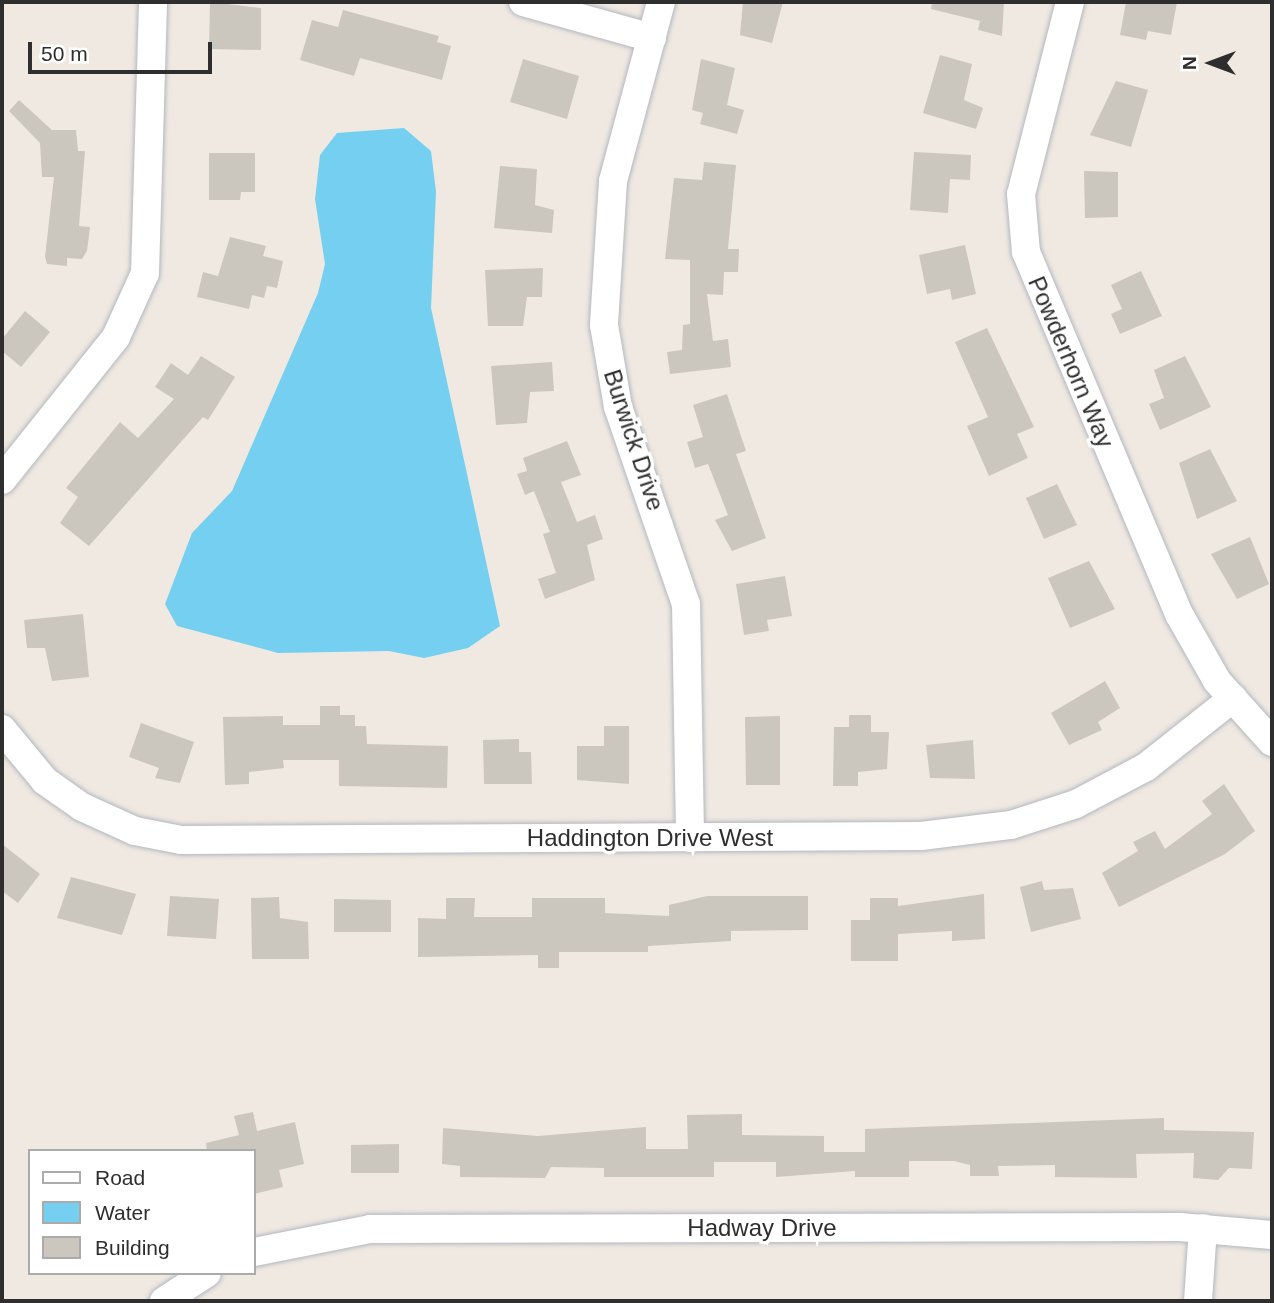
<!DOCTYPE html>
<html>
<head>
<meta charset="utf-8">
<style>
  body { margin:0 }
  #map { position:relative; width:1274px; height:1303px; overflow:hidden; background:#efe9e1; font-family:Arial,sans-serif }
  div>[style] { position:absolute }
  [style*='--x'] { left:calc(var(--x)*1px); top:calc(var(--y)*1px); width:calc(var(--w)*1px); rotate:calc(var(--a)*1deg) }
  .water>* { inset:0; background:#75cff0 }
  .building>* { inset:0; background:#cbc7bf }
  .roads { filter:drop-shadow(0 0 2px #b4b7c1) drop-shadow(0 0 2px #b4b7c1) }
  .minor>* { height:28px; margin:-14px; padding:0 14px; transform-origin:14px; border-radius:14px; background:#fff }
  span { translate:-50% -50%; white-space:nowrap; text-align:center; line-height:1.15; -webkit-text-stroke:7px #fff; paint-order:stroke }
  .street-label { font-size:24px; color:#2e2e2e }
  .frame { position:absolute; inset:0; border:4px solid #2e2e2e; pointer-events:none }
  .legend { position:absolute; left:28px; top:1149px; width:228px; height:126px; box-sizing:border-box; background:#fff; border:2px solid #ababab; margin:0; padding:9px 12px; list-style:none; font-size:21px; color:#2e2e2e }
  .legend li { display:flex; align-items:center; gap:14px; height:35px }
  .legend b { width:35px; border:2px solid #ababab }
  .north { position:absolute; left:1176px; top:28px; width:70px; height:70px; -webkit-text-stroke:5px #fff; paint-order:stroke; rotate:270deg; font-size:19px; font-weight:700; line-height:28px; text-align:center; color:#2e2e2e }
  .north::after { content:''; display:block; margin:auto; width:24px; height:32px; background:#2e2e2e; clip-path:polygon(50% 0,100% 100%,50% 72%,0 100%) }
  .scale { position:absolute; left:28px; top:42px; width:184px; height:32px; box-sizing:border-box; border:4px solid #2e2e2e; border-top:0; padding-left:9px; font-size:21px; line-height:24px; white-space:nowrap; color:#2e2e2e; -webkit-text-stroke:5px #fff; paint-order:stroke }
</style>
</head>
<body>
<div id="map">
  <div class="water">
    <div style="clip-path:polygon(404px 128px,431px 151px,436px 192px,431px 308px,500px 626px,468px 648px,424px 658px,389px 651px,278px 653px,177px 626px,165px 604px,192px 533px,232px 491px,318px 293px,325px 264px,315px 199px,320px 155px,337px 133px)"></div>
  </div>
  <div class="building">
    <div style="clip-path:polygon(210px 2px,261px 8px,261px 50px,209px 49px)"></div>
    <div style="clip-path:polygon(743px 2px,783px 2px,772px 43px,740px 35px)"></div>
    <div style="clip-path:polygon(932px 2px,1004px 2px,1002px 36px,978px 30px,980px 21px,931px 9px)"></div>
    <div style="clip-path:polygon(1126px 2px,1177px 2px,1171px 35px,1148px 31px,1146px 40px,1120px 35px)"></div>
    <div style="clip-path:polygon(343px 10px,439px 36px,437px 42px,451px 46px,442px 80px,360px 58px,354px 76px,300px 60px,312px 20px,338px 27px)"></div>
    <div style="clip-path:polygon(940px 55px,972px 64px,964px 100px,983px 108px,976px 129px,923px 113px)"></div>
    <div style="clip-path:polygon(523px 59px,579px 76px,567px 119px,510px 102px)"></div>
    <div style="clip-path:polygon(701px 59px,735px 68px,727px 105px,744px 110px,737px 134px,700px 124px,703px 113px,692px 110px)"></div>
    <div style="clip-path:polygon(1116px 81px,1148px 90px,1131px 147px,1090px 135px)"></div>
    <div style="clip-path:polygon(19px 100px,52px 130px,76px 130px,78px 151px,85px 151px,79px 226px,90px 227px,87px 251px,82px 259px,67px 258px,67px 266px,47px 264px,45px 257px,54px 177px,42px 177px,40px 143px,9px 111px)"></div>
    <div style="clip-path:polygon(914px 152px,971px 155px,970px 180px,950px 179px,948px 213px,910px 210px)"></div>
    <div style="clip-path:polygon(209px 153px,255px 153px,255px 192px,241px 192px,240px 200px,209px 200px)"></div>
    <div style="clip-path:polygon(704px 162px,736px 165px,728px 249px,739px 249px,738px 272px,724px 272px,723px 295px,707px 294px,713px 341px,728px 339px,731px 367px,670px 374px,667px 352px,682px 350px,683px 325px,690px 324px,690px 260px,665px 259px,674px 178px,702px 180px)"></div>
    <div style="clip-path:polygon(500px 166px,537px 169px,535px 205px,554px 210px,552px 233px,494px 228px)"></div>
    <div style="clip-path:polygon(1084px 171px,1118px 172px,1118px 217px,1085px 218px)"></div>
    <div style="clip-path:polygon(230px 237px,266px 246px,263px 256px,283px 261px,277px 288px,267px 286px,264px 298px,252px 295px,249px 309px,197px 297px,203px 272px,218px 276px)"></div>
    <div style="clip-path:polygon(965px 245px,976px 294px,952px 300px,950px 289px,927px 294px,919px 255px)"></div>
    <div style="clip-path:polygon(543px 268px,542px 297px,527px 297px,523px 326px,488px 326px,485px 270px)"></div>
    <div style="clip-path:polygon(1141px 271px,1162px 316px,1120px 334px,1111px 314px,1122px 309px,1111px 285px)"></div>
    <div style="clip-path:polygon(25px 311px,50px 332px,21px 367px,2px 351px,2px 339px)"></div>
    <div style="clip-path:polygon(987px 328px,1034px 427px,1017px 434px,1028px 458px,989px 476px,967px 426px,988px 417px,955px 342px)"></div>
    <div style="clip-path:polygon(201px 356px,235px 377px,208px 420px,203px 417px,89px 546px,60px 523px,78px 497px,66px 488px,120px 422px,138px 438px,174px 399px,155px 387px,171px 363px,188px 375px)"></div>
    <div style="clip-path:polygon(1185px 356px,1211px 407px,1160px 430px,1149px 404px,1164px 398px,1154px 370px)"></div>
    <div style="clip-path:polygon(552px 362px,554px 391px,530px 392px,527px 423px,496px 425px,491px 366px)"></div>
    <div style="clip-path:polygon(727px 394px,746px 451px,736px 454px,766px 538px,732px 551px,715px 520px,728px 515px,708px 464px,695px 468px,687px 442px,703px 437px,693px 405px)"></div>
    <div style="clip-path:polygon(567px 441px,581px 475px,561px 482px,577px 522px,595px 515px,603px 539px,587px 545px,595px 580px,545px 599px,538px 579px,556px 573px,543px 534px,550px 532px,534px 491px,525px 495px,517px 474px,527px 471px,523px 458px)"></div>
    <div style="clip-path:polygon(1210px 449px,1237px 501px,1197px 519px,1179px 463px)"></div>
    <div style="clip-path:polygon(1057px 484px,1077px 525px,1044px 539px,1026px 498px)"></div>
    <div style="clip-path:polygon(1250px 537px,1269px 584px,1237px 599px,1211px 554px)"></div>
    <div style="clip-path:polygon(1089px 561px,1115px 609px,1070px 628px,1048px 578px)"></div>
    <div style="clip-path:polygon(785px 576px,792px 616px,767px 620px,769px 631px,744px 635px,736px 584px)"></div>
    <div style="clip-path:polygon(83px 614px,89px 677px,52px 681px,45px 648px,27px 648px,24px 620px)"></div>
    <div style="clip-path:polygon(1105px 681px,1120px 708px,1098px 722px,1102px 730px,1069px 745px,1051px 713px)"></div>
    <div style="clip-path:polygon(320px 706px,340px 706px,340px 715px,355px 715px,355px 726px,366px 726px,367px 744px,448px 746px,447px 788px,339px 786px,339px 760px,283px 760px,284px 768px,249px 772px,249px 784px,225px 785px,223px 717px,283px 716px,283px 725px,320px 725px)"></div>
    <div style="clip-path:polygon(849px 715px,871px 715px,871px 732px,889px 732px,887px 769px,858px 772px,858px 786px,833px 786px,834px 727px,849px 727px)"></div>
    <div style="clip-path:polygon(780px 716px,780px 785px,746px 785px,745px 717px)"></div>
    <div style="clip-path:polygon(141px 723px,194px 742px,180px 783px,155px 778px,159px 768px,129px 757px)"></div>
    <div style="clip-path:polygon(604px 726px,629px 726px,629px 784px,577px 780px,577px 746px,604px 746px)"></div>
    <div style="clip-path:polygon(519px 739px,519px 752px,531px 752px,532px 784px,484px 784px,483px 740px)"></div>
    <div style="clip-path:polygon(973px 740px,975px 779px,930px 778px,926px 745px)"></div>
    <div style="clip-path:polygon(1224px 784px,1255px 831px,1225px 854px,1119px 907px,1102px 873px,1138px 851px,1133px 842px,1155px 831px,1165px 849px,1212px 814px,1202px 801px)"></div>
    <div style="clip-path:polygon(2px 844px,40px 874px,18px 903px,2px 891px)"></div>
    <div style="clip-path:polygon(71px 877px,136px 894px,122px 935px,57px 918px)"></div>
    <div style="clip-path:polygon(1042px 881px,1044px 890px,1073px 888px,1081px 919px,1031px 932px,1020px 887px)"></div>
    <div style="clip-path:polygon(984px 894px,985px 939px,952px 941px,952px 931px,898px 934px,898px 961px,851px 961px,851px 920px,870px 920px,870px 898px,898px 898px,898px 906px)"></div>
    <div style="clip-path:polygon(170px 896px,219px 899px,216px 939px,167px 936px)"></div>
    <div style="clip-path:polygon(707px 896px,808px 896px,808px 930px,731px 931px,731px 941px,648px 946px,648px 952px,559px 952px,559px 968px,538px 968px,538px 955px,418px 957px,418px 918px,446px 919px,446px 898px,475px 898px,474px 917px,532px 917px,532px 898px,605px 898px,605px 913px,669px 916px,669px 905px)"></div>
    <div style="clip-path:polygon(279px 897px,280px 918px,308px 922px,309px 959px,252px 959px,251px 898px)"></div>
    <div style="clip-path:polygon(334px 899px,391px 900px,391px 932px,334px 932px)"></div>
    <div style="clip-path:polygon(253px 1112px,257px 1131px,295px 1122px,304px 1164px,279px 1170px,283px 1187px,254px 1194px,254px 1151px,207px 1151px,206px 1143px,239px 1135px,234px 1116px)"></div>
    <div style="clip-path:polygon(742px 1114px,742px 1135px,824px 1136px,824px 1152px,865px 1152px,865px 1129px,1164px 1118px,1164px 1130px,1254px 1132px,1252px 1169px,1229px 1168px,1218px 1180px,1193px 1178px,1194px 1153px,1136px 1154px,1137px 1178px,1055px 1177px,1055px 1165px,998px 1166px,999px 1176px,970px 1176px,970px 1165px,954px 1161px,909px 1161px,909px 1177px,855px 1177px,855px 1171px,776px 1177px,776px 1162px,714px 1162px,714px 1177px,604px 1177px,604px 1168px,551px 1167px,545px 1178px,460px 1177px,460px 1166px,442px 1164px,443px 1128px,538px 1136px,646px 1127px,646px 1149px,688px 1149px,687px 1115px)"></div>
    <div style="clip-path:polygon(399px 1144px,399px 1173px,351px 1173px,351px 1145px)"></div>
  </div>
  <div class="roads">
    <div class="minor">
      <div style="--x:523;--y:2;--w:134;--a:15.6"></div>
      <div style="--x:661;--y:2;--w:185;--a:105"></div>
      <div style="--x:613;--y:181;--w:144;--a:93.6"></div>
      <div style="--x:604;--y:325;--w:83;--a:80.3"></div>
      <div style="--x:618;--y:407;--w:208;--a:71"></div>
      <div style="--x:686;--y:604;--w:234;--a:89"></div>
      <div style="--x:1070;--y:2;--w:198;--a:104.3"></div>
      <div style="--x:1021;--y:194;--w:58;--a:85.1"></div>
      <div style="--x:1026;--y:252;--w:393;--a:67.1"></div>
      <div style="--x:1179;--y:614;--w:77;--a:60.4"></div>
      <div style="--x:1217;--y:681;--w:82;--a:48"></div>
      <div style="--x:2;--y:480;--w:183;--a:-51.4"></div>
      <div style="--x:116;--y:337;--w:70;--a:-65.6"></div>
      <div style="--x:145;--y:273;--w:271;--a:-88.3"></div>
      <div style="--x:2;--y:729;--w:67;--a:50.4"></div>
      <div style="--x:45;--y:781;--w:45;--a:35.1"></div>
      <div style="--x:82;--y:807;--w:58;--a:24.4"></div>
      <div style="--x:135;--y:831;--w:47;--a:11.1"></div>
      <div style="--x:181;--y:840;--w:740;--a:-0.31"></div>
      <div style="--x:921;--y:836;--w:91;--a:-7"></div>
      <div style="--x:1011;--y:825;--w:68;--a:-17.9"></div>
      <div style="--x:1076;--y:804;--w:79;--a:-27.9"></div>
      <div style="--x:1146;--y:767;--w:111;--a:-38.4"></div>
      <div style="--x:254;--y:1252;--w:118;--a:-11.2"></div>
      <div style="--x:370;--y:1229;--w:810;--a:-0.14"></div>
      <div style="--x:1180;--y:1227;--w:92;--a:5"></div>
      <div style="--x:164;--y:1301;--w:51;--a:-33.1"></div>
      <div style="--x:1198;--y:1301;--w:73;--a:-86.1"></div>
    </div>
  </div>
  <div class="street-label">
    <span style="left:1071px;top:362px;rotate:67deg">Powderhorn Way</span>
    <span style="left:634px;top:440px;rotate:72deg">Burwick Drive</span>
    <span style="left:650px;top:838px">Haddington Drive West</span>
    <span style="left:762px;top:1228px">Hadway Drive</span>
  </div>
  <div class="frame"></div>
  <ul class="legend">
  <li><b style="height:9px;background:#fff"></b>Road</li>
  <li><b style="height:19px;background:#75cff0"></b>Water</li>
  <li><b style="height:19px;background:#cbc7bf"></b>Building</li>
  </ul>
  <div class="north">N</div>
  <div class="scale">50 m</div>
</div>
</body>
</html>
